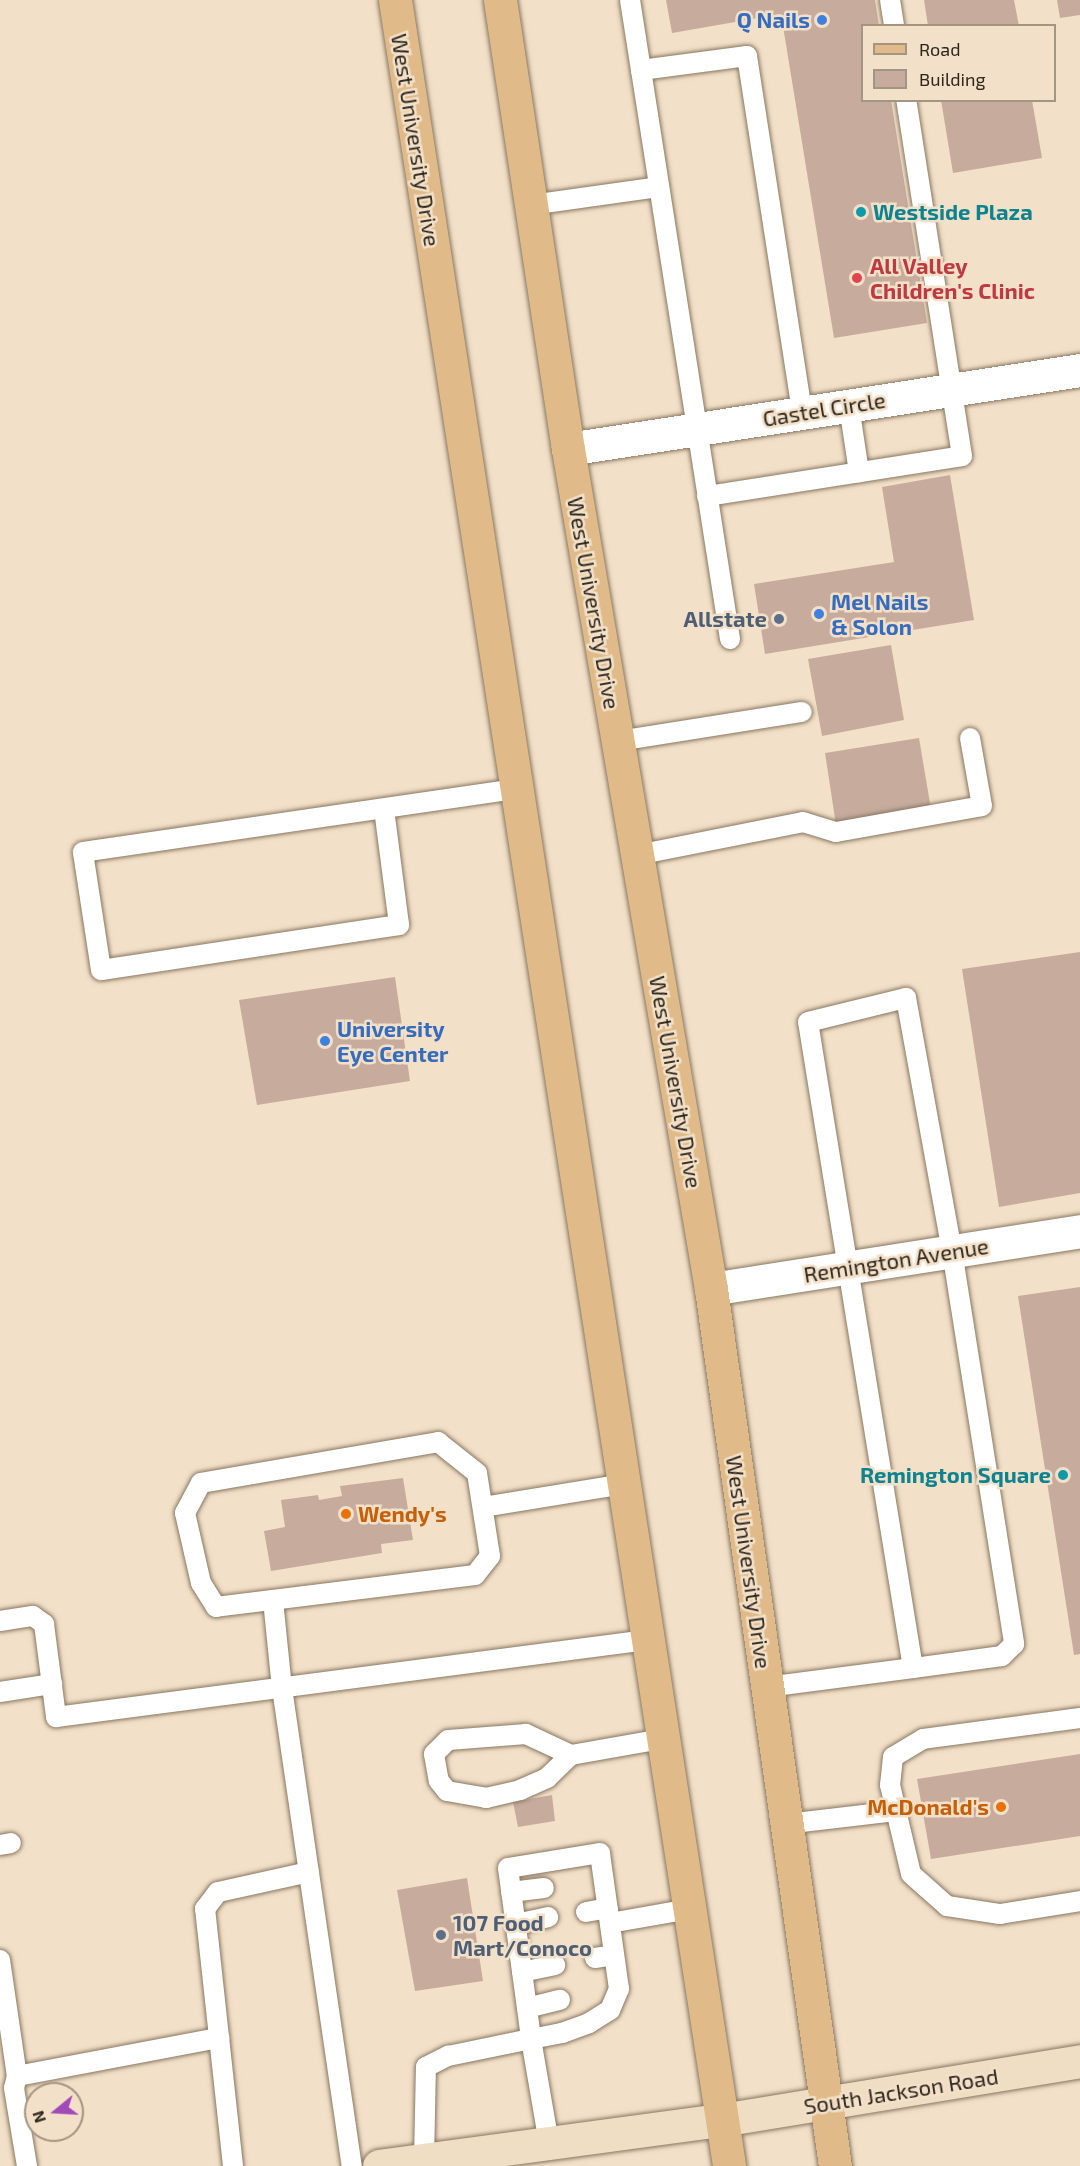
<!DOCTYPE html>
<html>
<head>
<meta charset="utf-8">
<style>
  body { margin:0 }
  #map { position:relative; width:1080px; height:2166px; overflow:hidden; background:#f3e0c8; font-family:"Exo 2",sans-serif }
  div>[style] { position:absolute }
  [style*='--x'] { left:calc(var(--x)*1px); top:calc(var(--y)*1px); width:calc(var(--w)*1px); rotate:calc(var(--a)*1deg) }
  .building>* { inset:0; background:#c7ac9d }
  .roads { filter:drop-shadow(0 0 2px #887762) drop-shadow(0 0 2px #887762) }
  .service>* { height:20px; margin:-10px; padding:0 10px; transform-origin:10px; border-radius:10px; background:#fff }
  .minor>* { height:33px; margin:-16.5px; padding:0 16.5px; transform-origin:16.5px; border-radius:16.5px; background:#fff }
  .secondary>* { height:33px; margin:-16.5px; padding:0 16.5px; transform-origin:16.5px; border-radius:16.5px; background:#efddc4 }
  .primary>* { height:33px; margin:-16.5px; padding:0 16.5px; transform-origin:16.5px; border-radius:16.5px; background:#e0bb89 }
  .dots>* { width:16px; height:16px; translate:-50% -50%; box-sizing:border-box; border:3px solid #f3e0c8; border-radius:50% }
  span { translate:-50% -50%; white-space:nowrap; text-align:center; line-height:1.15; -webkit-text-stroke:5px #f3e0c8; paint-order:stroke }
  .shop-label { font-size:22px; color:#366cbe; font-weight:700 }
  .right { translate:-100% -50%; text-align:right }
  .left { translate:0 -50%; text-align:left }
  .street-label { font-size:22px; color:#2c251c }
  .culture-label { font-size:22px; color:#0d838f; font-weight:700 }
  .health-label { font-size:22px; color:#be3a42; font-weight:700 }
  .service-label { font-size:22px; color:#4e5e75; font-weight:700 }
  .food-label { font-size:22px; color:#c56008; font-weight:700 }
  .legend { position:absolute; left:861px; top:24px; width:195px; height:78px; box-sizing:border-box; background:#f3e0c8; border:2px solid #a39583; margin:0; padding:8px 10px; list-style:none; font-size:18px; color:#2c251c }
  .legend li { display:flex; align-items:center; gap:12px; height:30px }
  .legend b { width:30px; border:2px solid #a39583 }
  .north { position:absolute; left:24px; top:2082px; width:60px; height:60px; box-sizing:border-box; background:#f3e0c8; border:2px solid #a39583; border-radius:50%; rotate:252deg; font-size:16px; font-weight:700; line-height:24px; text-align:center; color:#2c251c }
  .north::after { content:''; display:block; margin:auto; width:21px; height:27px; background:#a14bb8; clip-path:polygon(50% 0,100% 100%,50% 72%,0 100%) }
</style>
</head>
<body>
<div id="map">
  <div class="building">
    <div style="clip-path:polygon(666px 0,875px 0,879px 26px,862px 26px,862px 100px,891px 100px,927px 323px,834px 338px,781px 14px,672px 33px)"></div>
    <div style="clip-path:polygon(924px 0,1014px 0,1019px 26px,928px 26px)"></div>
    <div style="clip-path:polygon(1057px 0,1080px 0,1080px 15px,1060px 18px)"></div>
    <div style="clip-path:polygon(941px 100px,1032px 100px,1042px 158px,953px 173px)"></div>
    <div style="clip-path:polygon(950px 475px,974px 620px,765px 654px,754px 584px,894px 562px,882px 487px)"></div>
    <div style="clip-path:polygon(891px 645px,904px 720px,822px 736px,808px 659px)"></div>
    <div style="clip-path:polygon(919px 738px,931px 809px,836px 825px,825px 753px)"></div>
    <div style="clip-path:polygon(1080px 952px,1080px 1193px,999px 1207px,962px 969px)"></div>
    <div style="clip-path:polygon(395px 977px,410px 1081px,257px 1105px,239px 1000px)"></div>
    <div style="clip-path:polygon(1080px 1287px,1080px 1654px,1074px 1655px,1018px 1296px)"></div>
    <div style="clip-path:polygon(403px 1478px,413px 1540px,381px 1544px,382px 1553px,271px 1571px,264px 1531px,285px 1527px,281px 1500px,318px 1495px,319px 1500px,342px 1496px,340px 1486px)"></div>
    <div style="clip-path:polygon(1080px 1754px,1080px 1836px,931px 1859px,917px 1779px)"></div>
    <div style="clip-path:polygon(552px 1795px,555px 1821px,518px 1827px,513px 1802px)"></div>
    <div style="clip-path:polygon(467px 1878px,483px 1981px,415px 1991px,397px 1890px)"></div>
  </div>
  <div class="roads">
    <div class="service">
      <div style="--x:630;--y:0;--w:71;--a:81.1"></div>
      <div style="--x:890;--y:0;--w:26;--a:81"></div>
      <div style="--x:531;--y:205;--w:129;--a:-8"></div>
      <div style="--x:849;--y:406;--w:67;--a:81.4"></div>
      <div style="--x:707;--y:496;--w:258;--a:-8.9"></div>
      <div style="--x:962;--y:456;--w:360;--a:-98.9"></div>
      <div style="--x:730;--y:639;--w:576;--a:-98.89"></div>
      <div style="--x:641;--y:70;--w:107;--a:-7.5"></div>
      <div style="--x:747;--y:56;--w:361;--a:81.2"></div>
      <div style="--x:618;--y:741;--w:186;--a:-9"></div>
      <div style="--x:384;--y:809;--w:117;--a:82.6"></div>
      <div style="--x:399;--y:925;--w:301;--a:171.4"></div>
      <div style="--x:101;--y:970;--w:119;--a:-98.7"></div>
      <div style="--x:83;--y:852;--w:438;--a:-8.3"></div>
      <div style="--x:637;--y:855;--w:169;--a:-11.2"></div>
      <div style="--x:803;--y:822;--w:34;--a:17"></div>
      <div style="--x:836;--y:832;--w:148;--a:-10.1"></div>
      <div style="--x:982;--y:806;--w:69;--a:-100"></div>
      <div style="--x:906;--y:998;--w:257;--a:79.7"></div>
      <div style="--x:952;--y:1251;--w:398;--a:81"></div>
      <div style="--x:1014;--y:1644;--w:17;--a:135"></div>
      <div style="--x:1002;--y:1656;--w:90;--a:172.3"></div>
      <div style="--x:913;--y:1668;--w:654;--a:-99.23"></div>
      <div style="--x:808;--y:1022;--w:101;--a:-13.8"></div>
      <div style="--x:438;--y:1442;--w:50;--a:38.5"></div>
      <div style="--x:477;--y:1473;--w:84;--a:81.1"></div>
      <div style="--x:490;--y:1556;--w:24;--a:128"></div>
      <div style="--x:475;--y:1575;--w:261;--a:173"></div>
      <div style="--x:216;--y:1607;--w:28;--a:-122"></div>
      <div style="--x:201;--y:1583;--w:72;--a:-102.9"></div>
      <div style="--x:185;--y:1513;--w:34;--a:-62"></div>
      <div style="--x:201;--y:1483;--w:241;--a:-9.8"></div>
      <div style="--x:483;--y:1507;--w:143;--a:-9.3"></div>
      <div style="--x:273;--y:1600;--w:88;--a:84.2"></div>
      <div style="--x:282;--y:1688;--w:483;--a:81.7"></div>
      <div style="--x:0;--y:1621;--w:33;--a:-9"></div>
      <div style="--x:33;--y:1616;--w:14;--a:36"></div>
      <div style="--x:44;--y:1624;--w:94;--a:82.6"></div>
      <div style="--x:56;--y:1717;--w:596;--a:-7.42"></div>
      <div style="--x:767;--y:1687;--w:147;--a:-7.4"></div>
      <div style="--x:0;--y:1692;--w:53;--a:-8.7"></div>
      <div style="--x:1080;--y:1718;--w:158;--a:172.4"></div>
      <div style="--x:923;--y:1739;--w:35;--a:149"></div>
      <div style="--x:893;--y:1757;--w:28;--a:96"></div>
      <div style="--x:890;--y:1785;--w:91;--a:76.7"></div>
      <div style="--x:911;--y:1874;--w:48;--a:41.6"></div>
      <div style="--x:947;--y:1906;--w:54;--a:8.6"></div>
      <div style="--x:1000;--y:1914;--w:81;--a:-9.2"></div>
      <div style="--x:571;--y:1755;--w:50;--a:-155"></div>
      <div style="--x:526;--y:1734;--w:78;--a:175.6"></div>
      <div style="--x:448;--y:1740;--w:20;--a:135"></div>
      <div style="--x:434;--y:1754;--w:27;--a:80"></div>
      <div style="--x:439;--y:1781;--w:13;--a:51"></div>
      <div style="--x:447;--y:1791;--w:40;--a:10"></div>
      <div style="--x:486;--y:1798;--w:35;--a:-13"></div>
      <div style="--x:520;--y:1790;--w:30;--a:-24"></div>
      <div style="--x:547;--y:1778;--w:33;--a:-44"></div>
      <div style="--x:571;--y:1755;--w:92;--a:-10"></div>
      <div style="--x:786;--y:1824;--w:111;--a:-6.7"></div>
      <div style="--x:0;--y:1845;--w:11;--a:-10"></div>
      <div style="--x:511;--y:1892;--w:33;--a:-7"></div>
      <div style="--x:586;--y:1912;--w:22;--a:-10"></div>
      <div style="--x:610;--y:1923;--w:80;--a:-10"></div>
      <div style="--x:516;--y:1924;--w:33;--a:-12"></div>
      <div style="--x:595;--y:1958;--w:19;--a:-9"></div>
      <div style="--x:0;--y:1960;--w:117;--a:81.7"></div>
      <div style="--x:522;--y:1972;--w:34;--a:-12"></div>
      <div style="--x:527;--y:2008;--w:34;--a:-14"></div>
      <div style="--x:424;--y:2160;--w:93;--a:-88.8"></div>
      <div style="--x:426;--y:2067;--w:25;--a:-27"></div>
      <div style="--x:448;--y:2056;--w:85;--a:-11.6"></div>
      <div style="--x:531;--y:2039;--w:32;--a:-11"></div>
      <div style="--x:562;--y:2033;--w:29;--a:-20"></div>
      <div style="--x:589;--y:2023;--w:25;--a:-32"></div>
      <div style="--x:610;--y:2010;--w:23;--a:-67"></div>
      <div style="--x:619;--y:1989;--w:137;--a:-98"></div>
      <div style="--x:600;--y:1853;--w:93;--a:170.7"></div>
      <div style="--x:508;--y:1868;--w:173;--a:82.3"></div>
      <div style="--x:531;--y:2039;--w:106;--a:80.2"></div>
      <div style="--x:27;--y:2166;--w:79;--a:-99.5"></div>
      <div style="--x:14;--y:2088;--w:12;--a:-76"></div>
      <div style="--x:17;--y:2076;--w:206;--a:-10.7"></div>
      <div style="--x:233;--y:2166;--w:259;--a:-96.2"></div>
      <div style="--x:205;--y:1909;--w:21;--a:-53"></div>
      <div style="--x:218;--y:1892;--w:93;--a:-12.4"></div>
    </div>
    <div class="minor">
      <div style="--x:568;--y:449;--w:518;--a:-8.77"></div>
      <div style="--x:711;--y:1289;--w:374;--a:-8.9"></div>
    </div>
    <div class="secondary">
      <div style="--x:379;--y:2166;--w:345;--a:-7.7"></div>
      <div style="--x:721;--y:2120;--w:364;--a:-9.3"></div>
    </div>
    <div class="primary">
      <div style="--x:395;--y:0;--w:2192;--a:81.23"></div>
      <div style="--x:500;--y:0;--w:454;--a:81.4"></div>
      <div style="--x:568;--y:449;--w:852;--a:80.34"></div>
      <div style="--x:711;--y:1289;--w:886;--a:81.95"></div>
    </div>
  </div>
  <div class="dots">
    <div style="left:822px;top:20px;background:#3f7fe0"></div>
    <div style="left:861px;top:212px;background:#0f9aa8"></div>
    <div style="left:857px;top:278px;background:#e0444e"></div>
    <div style="left:819px;top:614px;background:#3f7fe0"></div>
    <div style="left:779px;top:619px;background:#5c6f8a"></div>
    <div style="left:325px;top:1041px;background:#3f7fe0"></div>
    <div style="left:1063px;top:1475px;background:#0f9aa8"></div>
    <div style="left:346px;top:1514px;background:#e8710a"></div>
    <div style="left:1001px;top:1807px;background:#e8710a"></div>
    <div style="left:441px;top:1935px;background:#5c6f8a"></div>
  </div>
  <div class="shop-label">
    <span class="right" style="left:810px;top:20px">Q Nails</span>
    <span class="left" style="left:831px;top:614px">Mel Nails<br>&amp; Solon</span>
    <span class="left" style="left:337px;top:1041px">University<br>Eye Center</span>
  </div>
  <div class="street-label">
    <span style="left:416px;top:140px;rotate:81deg">West University Drive</span>
    <span style="left:824px;top:409px;rotate:-9deg">Gastel Circle</span>
    <span style="left:594px;top:603px;rotate:80deg">West University Drive</span>
    <span style="left:676px;top:1082px;rotate:80deg">West University Drive</span>
    <span style="left:896px;top:1260px;rotate:-9deg">Remington Avenue</span>
    <span style="left:749px;top:1562px;rotate:82deg">West University Drive</span>
    <span style="left:901px;top:2091px;rotate:-9deg">South Jackson Road</span>
  </div>
  <div class="culture-label">
    <span class="left" style="left:873px;top:212px">Westside Plaza</span>
    <span class="right" style="left:1051px;top:1475px">Remington Square</span>
  </div>
  <div class="health-label">
    <span class="left" style="left:870px;top:278px">All Valley<br>Children's Clinic</span>
  </div>
  <div class="service-label">
    <span class="right" style="left:767px;top:619px">Allstate</span>
    <span class="left" style="left:453px;top:1935px">107 Food<br>Mart/Conoco</span>
  </div>
  <div class="food-label">
    <span class="left" style="left:358px;top:1514px">Wendy's</span>
    <span class="right" style="left:989px;top:1807px">McDonald's</span>
  </div>
  <ul class="legend">
  <li><b style="height:8px;background:#e0bb89"></b>Road</li>
  <li><b style="height:16px;background:#c7ac9d"></b>Building</li>
  </ul>
  <div class="north">N</div>
</div>
</body>
</html>
